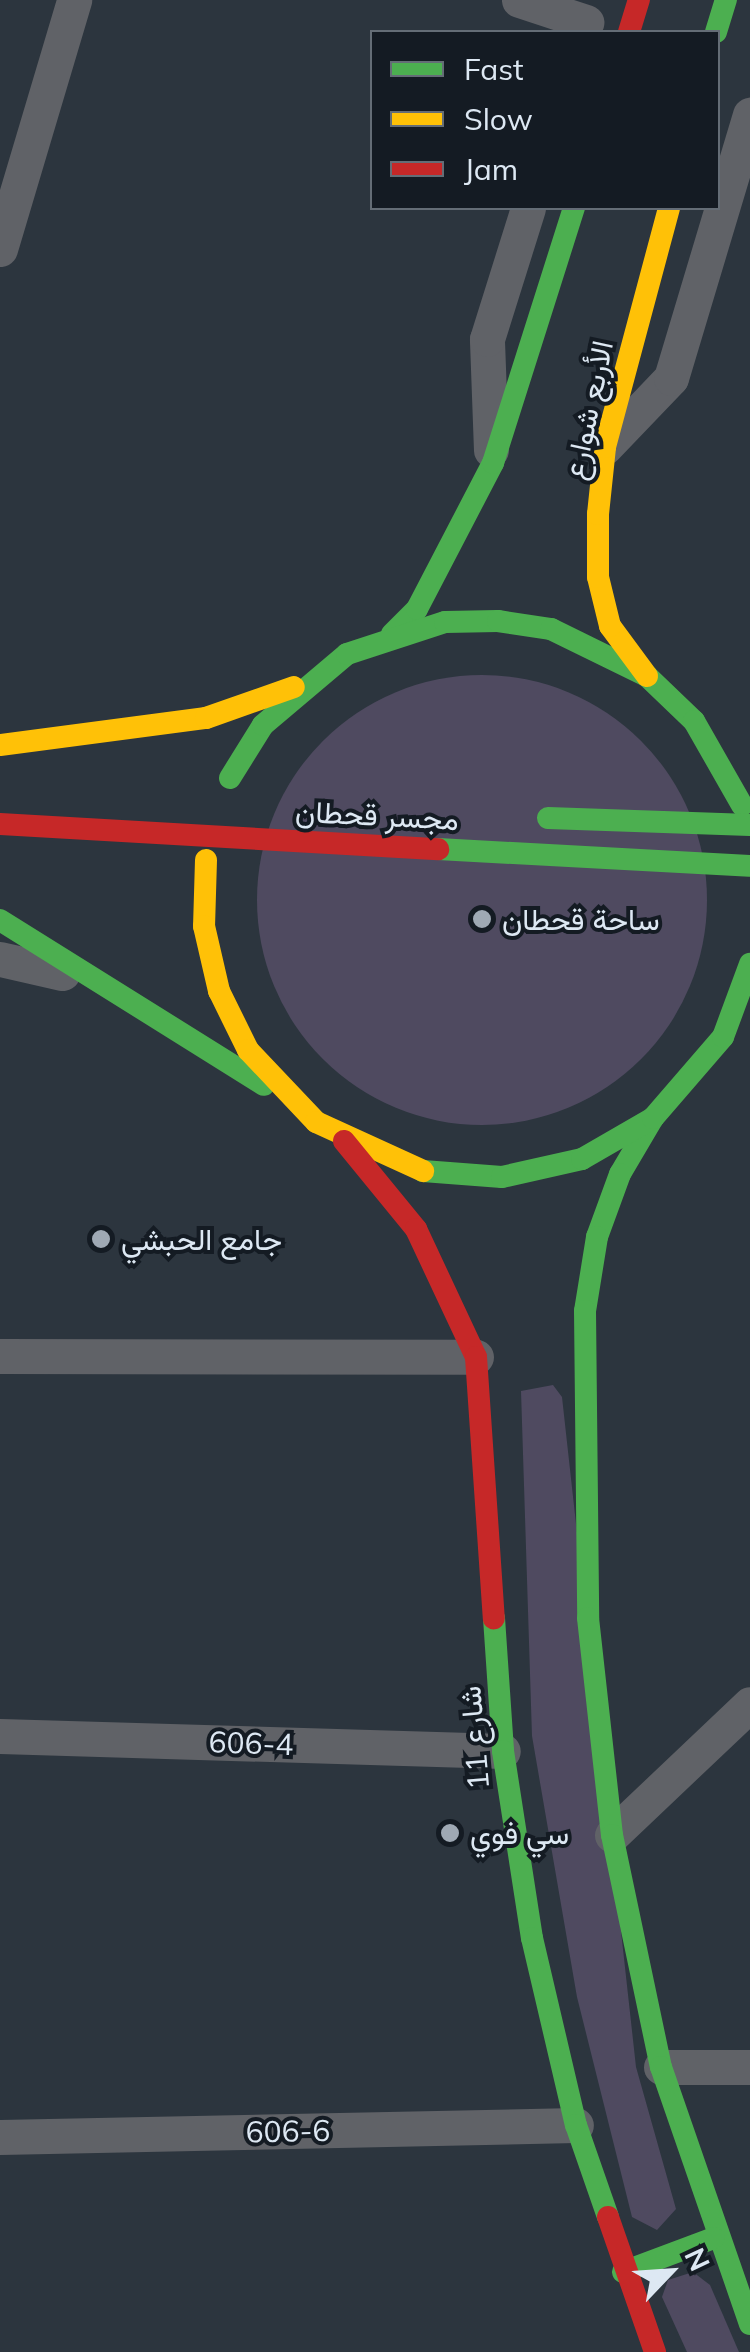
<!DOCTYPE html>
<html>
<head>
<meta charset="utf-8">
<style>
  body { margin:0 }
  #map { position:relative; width:750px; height:2352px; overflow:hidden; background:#2c353e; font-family:Mulish,Vazirmatn,sans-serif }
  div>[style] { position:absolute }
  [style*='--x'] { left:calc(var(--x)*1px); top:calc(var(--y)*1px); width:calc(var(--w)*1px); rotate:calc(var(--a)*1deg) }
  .green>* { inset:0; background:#4f4a60 }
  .round { border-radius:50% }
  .street>* { height:35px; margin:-17.5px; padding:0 17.5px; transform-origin:17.5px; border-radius:17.5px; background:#606267 }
  .fast>* { height:22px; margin:-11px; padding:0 11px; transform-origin:11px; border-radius:11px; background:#4caf50 }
  .slow>* { height:22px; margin:-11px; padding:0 11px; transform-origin:11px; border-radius:11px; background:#ffc107 }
  .jam>* { height:22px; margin:-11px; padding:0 11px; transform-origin:11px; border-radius:11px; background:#c62828 }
  .fast-bridge>* { height:22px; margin:-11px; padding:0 11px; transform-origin:11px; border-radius:11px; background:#4caf50 }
  .jam-bridge>* { height:22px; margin:-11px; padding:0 11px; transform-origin:11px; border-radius:11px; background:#c62828 }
  .dots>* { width:28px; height:28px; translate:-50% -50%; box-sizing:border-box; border:5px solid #141b23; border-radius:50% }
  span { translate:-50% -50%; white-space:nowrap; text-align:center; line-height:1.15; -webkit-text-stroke:8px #141b23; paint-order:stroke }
  .street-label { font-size:30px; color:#dde8f3 }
  .poi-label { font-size:30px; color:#dde8f3 }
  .left { translate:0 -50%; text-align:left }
  .legend { position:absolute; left:370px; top:30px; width:350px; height:180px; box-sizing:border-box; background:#141b23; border:2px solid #646d76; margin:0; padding:12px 18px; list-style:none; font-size:30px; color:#dde8f3 }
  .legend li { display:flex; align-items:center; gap:20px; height:50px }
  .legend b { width:50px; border:2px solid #646d76 }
  .north { position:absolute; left:620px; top:2222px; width:100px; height:100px; -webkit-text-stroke:8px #141b23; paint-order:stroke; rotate:65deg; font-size:28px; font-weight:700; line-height:40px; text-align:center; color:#dde8f3 }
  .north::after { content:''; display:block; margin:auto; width:35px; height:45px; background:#dde8f3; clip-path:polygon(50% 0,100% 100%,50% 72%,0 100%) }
</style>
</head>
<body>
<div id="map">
  <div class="green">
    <div class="round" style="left:257px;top:675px;width:450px;height:450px"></div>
    <div style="clip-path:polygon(553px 1385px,562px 1397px,636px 2067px,676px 2209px,657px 2230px,632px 2217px,577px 1997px,532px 1736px,521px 1391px)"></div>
    <div style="clip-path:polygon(693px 2272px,710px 2285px,739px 2352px,687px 2352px,662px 2297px,668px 2280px)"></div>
  </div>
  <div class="street">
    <div style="--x:519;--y:0;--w:71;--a:18.2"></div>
    <div style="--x:0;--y:249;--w:260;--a:-73.4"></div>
    <div style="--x:605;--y:447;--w:95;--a:-46.3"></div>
    <div style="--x:671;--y:378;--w:275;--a:-73.3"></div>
    <div style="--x:491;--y:450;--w:111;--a:-92.1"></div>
    <div style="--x:487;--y:339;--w:137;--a:-72.6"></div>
    <div style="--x:0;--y:959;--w:64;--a:12.7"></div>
    <div style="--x:0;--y:1356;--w:476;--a:0.1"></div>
    <div style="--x:0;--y:1736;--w:503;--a:1.71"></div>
    <div style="--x:612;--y:1835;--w:190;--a:-43.5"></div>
    <div style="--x:661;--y:2067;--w:89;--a:0"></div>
    <div style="--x:0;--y:2137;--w:576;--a:-1.19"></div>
  </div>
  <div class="fast">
    <div style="--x:716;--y:32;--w:34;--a:-73"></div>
    <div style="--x:392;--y:634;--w:35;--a:-45"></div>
    <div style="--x:417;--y:609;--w:165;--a:-62.5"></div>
    <div style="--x:493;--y:463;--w:268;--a:-72.4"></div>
    <div style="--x:230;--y:778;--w:62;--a:-58.1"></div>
    <div style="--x:263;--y:725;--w:110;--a:-40.2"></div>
    <div style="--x:347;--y:654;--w:103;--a:-18.1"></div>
    <div style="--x:445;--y:622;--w:53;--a:-1.1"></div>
    <div style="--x:498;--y:621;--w:54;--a:8.6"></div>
    <div style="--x:551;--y:629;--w:107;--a:26.1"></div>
    <div style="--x:647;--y:676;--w:65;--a:43.8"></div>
    <div style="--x:694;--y:721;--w:97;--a:60.3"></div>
    <div style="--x:0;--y:920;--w:311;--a:32"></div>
    <div style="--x:653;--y:1118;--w:65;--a:120.5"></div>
    <div style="--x:620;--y:1174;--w:67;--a:110.1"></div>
    <div style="--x:597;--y:1237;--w:75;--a:99.2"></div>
    <div style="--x:585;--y:1311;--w:307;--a:89.4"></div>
    <div style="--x:588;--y:1618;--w:218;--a:83.7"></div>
    <div style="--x:612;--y:1835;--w:237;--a:78.1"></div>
    <div style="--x:661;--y:2067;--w:272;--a:70.9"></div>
    <div style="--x:423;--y:1171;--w:79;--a:4.3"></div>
    <div style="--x:502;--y:1177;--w:82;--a:-12.7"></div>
    <div style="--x:582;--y:1159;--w:82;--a:-30"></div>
    <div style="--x:653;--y:1118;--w:107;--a:-49.2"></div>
    <div style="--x:723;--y:1037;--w:78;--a:-69.7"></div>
    <div style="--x:494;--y:1618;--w:133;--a:86.1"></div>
    <div style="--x:503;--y:1751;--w:189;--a:81.2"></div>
    <div style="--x:532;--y:1938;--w:192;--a:76.8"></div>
    <div style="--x:576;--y:2125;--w:97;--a:70.8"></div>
    <div style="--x:623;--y:2272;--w:97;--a:-20.5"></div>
  </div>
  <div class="slow">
    <div style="--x:647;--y:676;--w:62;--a:-126.5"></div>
    <div style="--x:610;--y:626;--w:50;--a:-103.8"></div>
    <div style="--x:598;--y:577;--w:63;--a:-90"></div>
    <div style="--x:598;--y:514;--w:67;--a:-84"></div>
    <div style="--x:605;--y:447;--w:247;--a:-75"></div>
    <div style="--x:0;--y:745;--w:208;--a:-7.5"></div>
    <div style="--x:206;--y:718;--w:93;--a:-19.4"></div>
    <div style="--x:206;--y:860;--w:66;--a:91.7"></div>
    <div style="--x:204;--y:926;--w:67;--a:77"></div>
    <div style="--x:219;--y:991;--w:66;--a:63.8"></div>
    <div style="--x:248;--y:1050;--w:99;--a:46.6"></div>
    <div style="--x:316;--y:1122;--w:118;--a:24.6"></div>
  </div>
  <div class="jam">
    <div style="--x:629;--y:32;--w:34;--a:-73"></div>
    <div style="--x:344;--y:1141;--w:114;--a:50.7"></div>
    <div style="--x:416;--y:1229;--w:141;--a:64.9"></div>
    <div style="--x:476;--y:1357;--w:262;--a:86.1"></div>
    <div style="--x:608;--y:2217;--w:143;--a:70.8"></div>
  </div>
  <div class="fast-bridge">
    <div style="--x:548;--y:818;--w:202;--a:2"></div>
    <div style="--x:438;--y:849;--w:312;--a:3.1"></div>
  </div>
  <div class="jam-bridge">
    <div style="--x:0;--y:824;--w:439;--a:3.3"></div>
  </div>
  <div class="dots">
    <div style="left:482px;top:919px;background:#9fa9b4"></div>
    <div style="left:101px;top:1239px;background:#9fa9b4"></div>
    <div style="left:450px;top:1833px;background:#9fa9b4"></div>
  </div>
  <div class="street-label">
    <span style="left:588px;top:410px;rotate:-78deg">الأربع شوارع</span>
    <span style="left:377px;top:815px;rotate:3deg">مجسر قحطان</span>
    <span style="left:474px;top:1738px;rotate:-95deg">شارع 11</span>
    <span style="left:251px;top:1743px;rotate:2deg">606-4</span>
    <span style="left:288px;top:2131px;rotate:-1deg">606-6</span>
  </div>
  <div class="poi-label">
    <span class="left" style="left:502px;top:919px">ساحة قحطان</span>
    <span class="left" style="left:121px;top:1239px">جامع الحبشي</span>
    <span class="left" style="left:470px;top:1833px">سي فوي</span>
  </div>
  <ul class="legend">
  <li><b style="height:12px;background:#4caf50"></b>Fast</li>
  <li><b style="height:12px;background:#ffc107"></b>Slow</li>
  <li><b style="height:12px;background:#c62828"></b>Jam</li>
  </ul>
  <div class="north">N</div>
</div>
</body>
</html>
